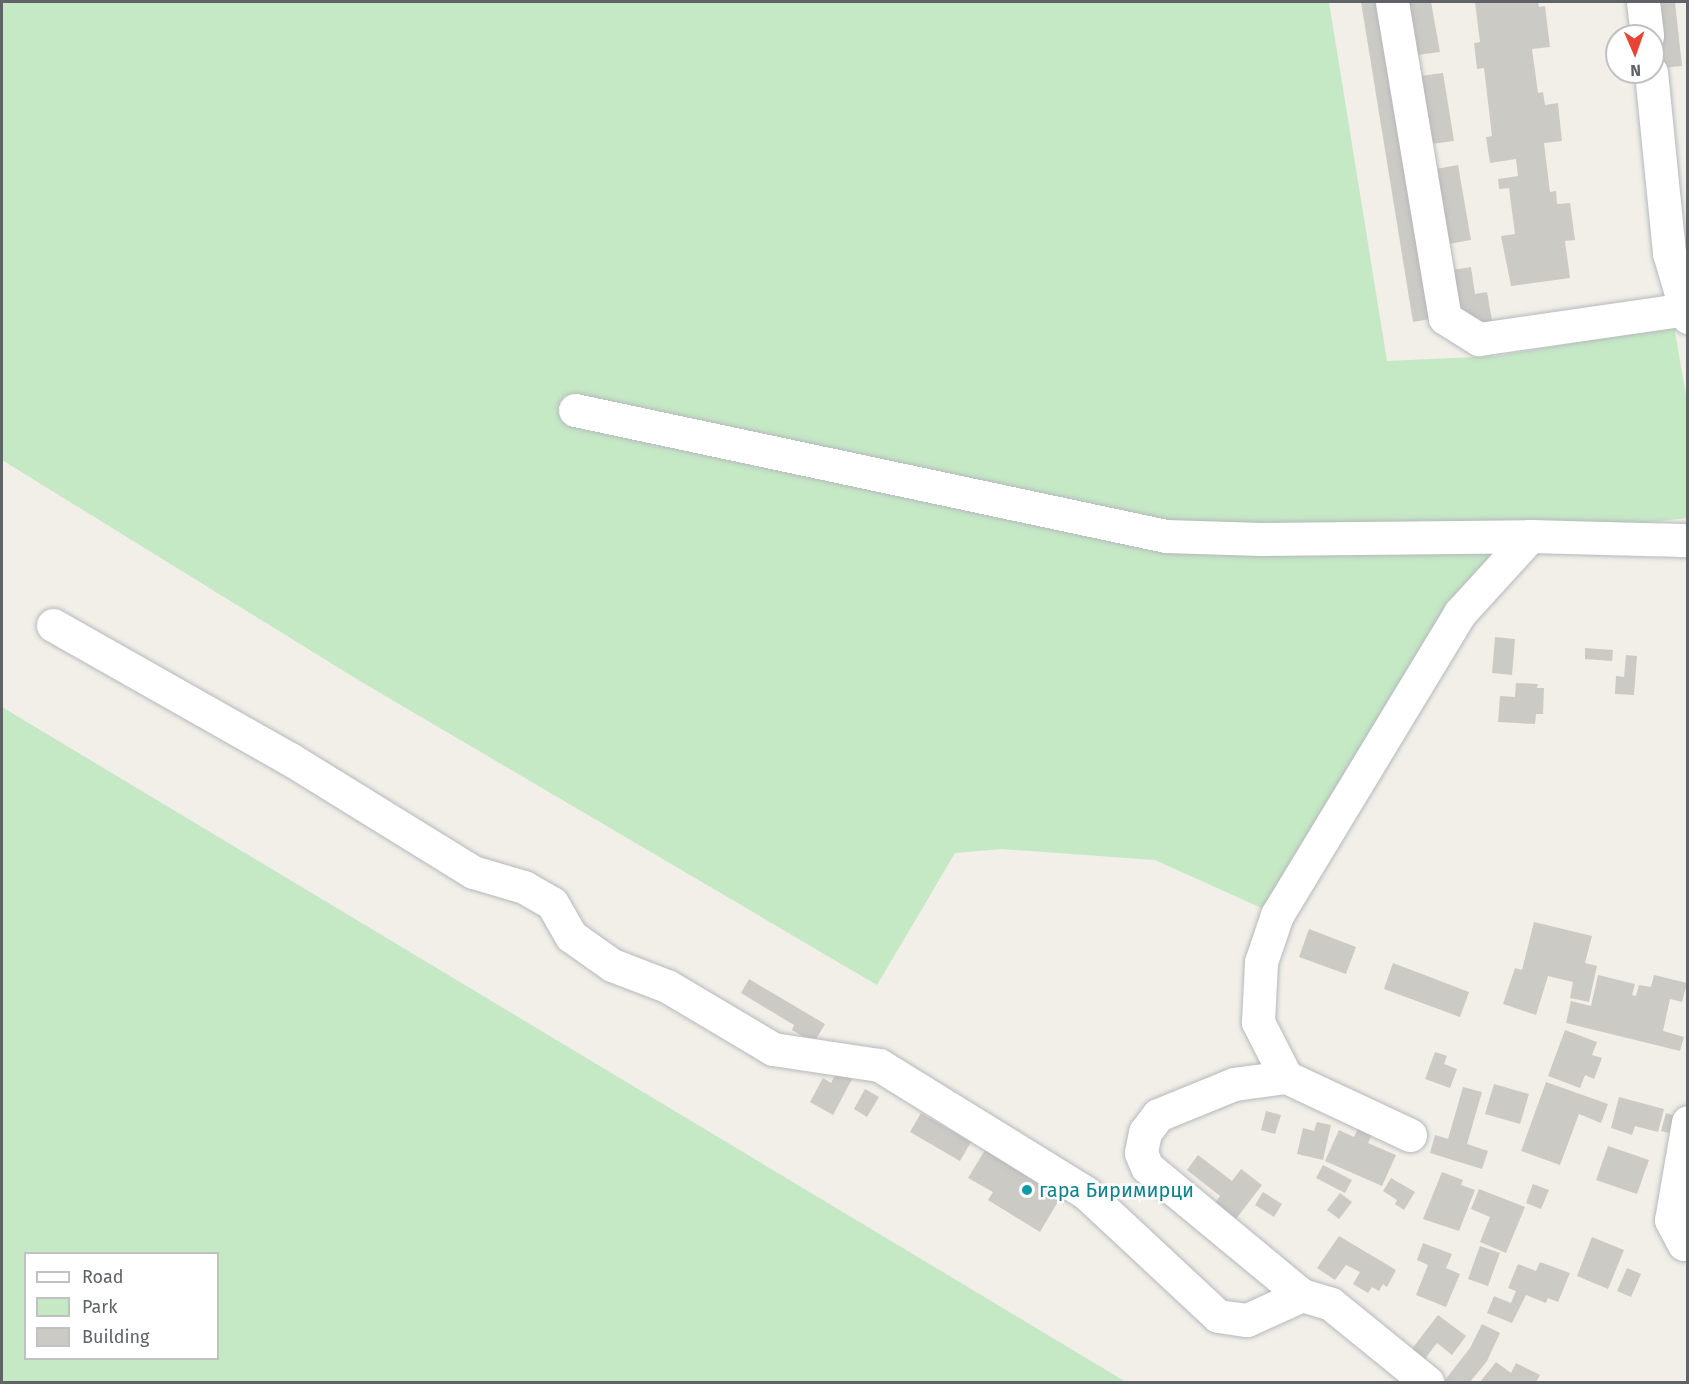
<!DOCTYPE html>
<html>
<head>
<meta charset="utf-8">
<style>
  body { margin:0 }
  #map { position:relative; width:1689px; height:1384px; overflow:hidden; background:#f1efe8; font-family:"Fira Sans",sans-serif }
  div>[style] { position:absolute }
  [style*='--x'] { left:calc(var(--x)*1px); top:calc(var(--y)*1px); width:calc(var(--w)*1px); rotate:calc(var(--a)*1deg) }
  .green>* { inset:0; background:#c5e8c5 }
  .building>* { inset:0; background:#cccac5 }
  .roads { filter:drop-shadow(0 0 2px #b5b8bc) drop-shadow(0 0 2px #b5b8bc) }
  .minor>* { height:33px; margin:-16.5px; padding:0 16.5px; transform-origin:16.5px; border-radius:16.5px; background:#fff }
  .dots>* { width:16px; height:16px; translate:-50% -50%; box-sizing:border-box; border:3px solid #fff; border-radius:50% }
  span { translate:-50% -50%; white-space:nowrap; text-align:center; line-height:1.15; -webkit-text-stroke:5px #fff; paint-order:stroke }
  .culture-label { font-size:20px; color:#0d838f }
  .left { translate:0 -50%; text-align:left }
  .frame { position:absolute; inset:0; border:3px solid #5f6368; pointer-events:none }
  .legend { position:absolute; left:24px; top:1252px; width:195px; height:108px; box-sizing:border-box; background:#fff; border:2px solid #bfc1c3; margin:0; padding:8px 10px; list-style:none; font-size:18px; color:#5f6368 }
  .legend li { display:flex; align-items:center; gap:12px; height:30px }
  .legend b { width:30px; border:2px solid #bfc1c3 }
  .north { position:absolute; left:1605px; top:24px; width:60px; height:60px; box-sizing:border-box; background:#fff; border:2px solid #bfc1c3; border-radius:50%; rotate:178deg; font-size:16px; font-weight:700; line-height:24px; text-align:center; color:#5f6368 }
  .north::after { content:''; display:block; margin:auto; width:21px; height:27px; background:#ea4335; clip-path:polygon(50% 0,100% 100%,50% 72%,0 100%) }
</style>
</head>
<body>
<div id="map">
  <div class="green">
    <div style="clip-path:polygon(2px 2px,1329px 2px,1387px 361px,1497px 356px,1674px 326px,1687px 401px,1687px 518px,1530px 536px,1277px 915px,1155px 860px,1002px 849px,955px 853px,877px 985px,360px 681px,2px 460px)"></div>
    <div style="clip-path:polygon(evenodd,2px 707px,1126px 1382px,2px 1382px,2px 707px,26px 1254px,218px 1254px,218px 1358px,26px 1358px,26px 1254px)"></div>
  </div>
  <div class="building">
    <div style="clip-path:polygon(1361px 2px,1383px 2px,1435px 318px,1413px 322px)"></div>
    <div style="clip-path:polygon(1408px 2px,1431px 2px,1440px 52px,1417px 55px)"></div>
    <div style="clip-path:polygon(1475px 2px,1538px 2px,1539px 7px,1545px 6px,1550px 47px,1532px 49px,1538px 93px,1543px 92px,1545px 105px,1558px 103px,1562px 141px,1544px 143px,1550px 192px,1556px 191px,1557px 204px,1570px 203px,1575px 240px,1565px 241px,1570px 278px,1511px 286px,1501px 236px,1515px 234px,1509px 188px,1499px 189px,1498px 179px,1518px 176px,1516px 159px,1490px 163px,1486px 137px,1492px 136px,1484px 68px,1477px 69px,1474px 43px,1480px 42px)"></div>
    <div style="clip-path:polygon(1653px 2px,1675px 2px,1682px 66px,1661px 68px)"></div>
    <div style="clip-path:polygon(1443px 73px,1454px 141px,1431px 144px,1420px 76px)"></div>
    <div style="clip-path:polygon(1458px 165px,1471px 240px,1448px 244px,1436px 169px)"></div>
    <div style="clip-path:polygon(1471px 267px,1475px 294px,1487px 292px,1493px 326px,1481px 328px,1479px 318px,1460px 321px,1452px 270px)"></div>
    <div style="clip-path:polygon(1495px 637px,1515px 639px,1512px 675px,1492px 673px)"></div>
    <div style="clip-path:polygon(1585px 648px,1613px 650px,1612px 661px,1585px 659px)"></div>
    <div style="clip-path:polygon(1626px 655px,1637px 656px,1634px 695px,1615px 694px,1616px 676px,1624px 677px)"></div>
    <div style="clip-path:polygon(1516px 683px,1538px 684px,1537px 688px,1544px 688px,1543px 714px,1536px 714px,1535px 724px,1498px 722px,1500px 696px,1515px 697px)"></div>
    <div style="clip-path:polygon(1534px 922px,1592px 936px,1585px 963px,1597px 966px,1589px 1002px,1570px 998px,1573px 982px,1548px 976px,1536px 1015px,1503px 1004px,1515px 968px,1522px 970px)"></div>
    <div style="clip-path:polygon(1309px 929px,1356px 947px,1346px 974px,1299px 957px)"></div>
    <div style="clip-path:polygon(1393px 963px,1469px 992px,1460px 1017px,1384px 989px)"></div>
    <div style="clip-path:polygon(1598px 975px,1635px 984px,1632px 995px,1636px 996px,1639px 985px,1651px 987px,1654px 975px,1687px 983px,1682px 1002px,1670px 999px,1663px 1031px,1684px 1037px,1680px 1051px,1566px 1023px,1571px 1001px,1591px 1006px)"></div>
    <div style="clip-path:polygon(749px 979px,825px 1024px,814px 1043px,792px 1030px,794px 1025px,741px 993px)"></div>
    <div style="clip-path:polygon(1565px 1030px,1597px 1042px,1592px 1055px,1602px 1058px,1594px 1079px,1585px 1075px,1580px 1088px,1548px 1076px)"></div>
    <div style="clip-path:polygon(1435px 1052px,1447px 1056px,1444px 1064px,1457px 1069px,1450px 1088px,1425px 1079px)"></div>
    <div style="clip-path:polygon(837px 1071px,852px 1079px,833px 1115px,810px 1102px,823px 1078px,831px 1083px)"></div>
    <div style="clip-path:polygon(1546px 1082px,1608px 1104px,1601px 1123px,1579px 1114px,1560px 1165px,1521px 1151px)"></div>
    <div style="clip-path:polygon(1494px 1084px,1529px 1094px,1520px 1124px,1485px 1114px)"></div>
    <div style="clip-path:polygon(1463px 1087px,1482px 1092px,1467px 1144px,1488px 1151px,1482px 1169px,1430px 1153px,1435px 1135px,1448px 1139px)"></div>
    <div style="clip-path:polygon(865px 1089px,879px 1097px,867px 1117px,854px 1109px)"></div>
    <div style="clip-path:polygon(1619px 1097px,1664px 1109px,1658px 1132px,1635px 1126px,1632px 1135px,1611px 1128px)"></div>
    <div style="clip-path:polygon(1266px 1111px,1281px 1115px,1275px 1134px,1261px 1130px)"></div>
    <div style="clip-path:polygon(921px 1113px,971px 1142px,960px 1161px,910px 1132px)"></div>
    <div style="clip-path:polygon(1666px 1113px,1675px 1116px,1669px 1133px,1661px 1131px)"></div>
    <div style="clip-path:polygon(1317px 1122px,1331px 1125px,1323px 1160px,1297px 1154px,1303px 1128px,1314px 1131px)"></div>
    <div style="clip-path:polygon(1360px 1124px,1374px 1130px,1368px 1143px,1396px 1155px,1382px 1186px,1325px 1161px,1339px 1130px,1354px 1137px)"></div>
    <div style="clip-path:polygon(1608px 1146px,1649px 1160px,1637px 1194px,1596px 1180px)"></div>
    <div style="clip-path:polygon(985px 1150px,1066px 1188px,1040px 1232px,988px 1200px,993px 1192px,968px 1178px)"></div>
    <div style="clip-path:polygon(1198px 1155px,1232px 1181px,1241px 1169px,1262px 1185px,1236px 1219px,1215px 1203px,1220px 1196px,1187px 1170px)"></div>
    <div style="clip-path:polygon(1323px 1165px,1352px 1180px,1345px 1193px,1316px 1178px)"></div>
    <div style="clip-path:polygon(1442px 1172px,1463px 1180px,1461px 1185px,1475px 1190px,1459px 1231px,1423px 1219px)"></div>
    <div style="clip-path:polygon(1391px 1178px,1415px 1192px,1404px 1210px,1395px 1204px,1397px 1200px,1383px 1191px)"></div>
    <div style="clip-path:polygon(1533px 1184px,1549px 1190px,1541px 1209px,1526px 1203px)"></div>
    <div style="clip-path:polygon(1479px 1189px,1525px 1207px,1506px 1253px,1480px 1242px,1490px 1217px,1471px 1209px)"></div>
    <div style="clip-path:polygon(1263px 1192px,1282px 1204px,1274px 1217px,1255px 1205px)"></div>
    <div style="clip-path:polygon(1340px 1193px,1352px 1202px,1339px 1219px,1327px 1210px)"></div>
    <div style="clip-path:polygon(1339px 1236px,1396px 1270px,1387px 1287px,1383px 1284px,1379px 1291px,1372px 1287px,1368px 1293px,1353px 1284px,1360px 1272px,1346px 1265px,1335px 1280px,1317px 1268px)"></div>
    <div style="clip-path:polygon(1592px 1237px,1624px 1250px,1608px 1289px,1577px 1276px)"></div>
    <div style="clip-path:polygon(1423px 1243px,1452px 1254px,1446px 1268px,1460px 1274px,1446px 1307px,1416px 1295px,1428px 1265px,1417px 1260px)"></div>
    <div style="clip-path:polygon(1480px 1246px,1500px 1253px,1488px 1286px,1468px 1279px)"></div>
    <div style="clip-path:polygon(1540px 1262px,1570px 1273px,1558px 1302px,1548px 1298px,1546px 1303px,1526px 1295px,1512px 1323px,1487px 1313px,1494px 1296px,1511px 1303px,1516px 1291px,1508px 1288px,1518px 1264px,1536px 1271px)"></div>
    <div style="clip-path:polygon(1627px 1268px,1641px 1274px,1631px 1297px,1617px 1291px)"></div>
    <div style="clip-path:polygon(1438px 1315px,1466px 1336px,1452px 1355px,1437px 1343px,1421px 1364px,1408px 1354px)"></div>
    <div style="clip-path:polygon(1482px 1324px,1500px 1333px,1487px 1361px,1470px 1382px,1448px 1382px,1445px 1380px,1470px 1348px)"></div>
    <div style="clip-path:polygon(1496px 1362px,1511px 1373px,1516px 1363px,1540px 1375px,1536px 1382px,1480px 1382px)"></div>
  </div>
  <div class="roads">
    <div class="minor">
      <div style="--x:1392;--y:2;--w:320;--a:80.5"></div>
      <div style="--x:1445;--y:318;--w:40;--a:32"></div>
      <div style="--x:1479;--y:339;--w:209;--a:-8.2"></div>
      <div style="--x:1643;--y:2;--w:34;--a:83"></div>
      <div style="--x:1651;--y:72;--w:182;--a:84.3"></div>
      <div style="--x:1669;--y:253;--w:67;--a:73.5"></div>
      <div style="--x:575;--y:410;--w:604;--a:12.04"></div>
      <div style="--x:1166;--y:536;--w:95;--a:1.8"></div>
      <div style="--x:1261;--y:539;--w:269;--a:-0.6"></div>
      <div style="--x:1530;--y:536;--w:158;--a:1.5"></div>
      <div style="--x:53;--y:625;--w:272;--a:29.5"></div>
      <div style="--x:290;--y:759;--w:215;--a:31.7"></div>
      <div style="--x:473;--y:872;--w:53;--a:16.4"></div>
      <div style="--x:524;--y:887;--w:32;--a:30"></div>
      <div style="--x:552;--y:903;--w:38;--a:60"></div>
      <div style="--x:571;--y:936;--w:50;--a:35.3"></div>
      <div style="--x:612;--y:965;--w:59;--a:20.9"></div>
      <div style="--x:667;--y:986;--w:123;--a:30.7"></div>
      <div style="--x:773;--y:1049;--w:107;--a:8.6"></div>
      <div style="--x:879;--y:1065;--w:243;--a:31.7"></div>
      <div style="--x:1086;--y:1193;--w:180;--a:43"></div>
      <div style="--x:1218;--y:1316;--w:29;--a:8"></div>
      <div style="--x:1247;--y:1320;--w:60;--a:-24.4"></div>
      <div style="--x:1286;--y:1077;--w:62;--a:-117"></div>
      <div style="--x:1258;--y:1022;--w:60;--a:-87.1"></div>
      <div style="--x:1261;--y:962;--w:50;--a:-71.2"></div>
      <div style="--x:1277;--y:915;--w:353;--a:-58.8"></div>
      <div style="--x:1460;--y:613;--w:104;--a:-47.7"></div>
      <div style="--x:1688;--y:1122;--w:99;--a:99.8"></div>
      <div style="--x:1671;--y:1220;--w:27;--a:62"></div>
      <div style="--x:1684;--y:1244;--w:4;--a:0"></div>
      <div style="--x:1410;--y:1135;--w:137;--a:-154.9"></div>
      <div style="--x:1286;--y:1077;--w:52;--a:172.3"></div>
      <div style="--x:1234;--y:1084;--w:82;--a:157.8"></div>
      <div style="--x:1158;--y:1115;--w:21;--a:127"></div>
      <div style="--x:1145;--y:1132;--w:21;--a:101"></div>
      <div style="--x:1141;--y:1153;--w:15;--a:67"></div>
      <div style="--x:1147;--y:1167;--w:201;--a:39.6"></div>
      <div style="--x:1302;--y:1295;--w:30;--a:17"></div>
      <div style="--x:1331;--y:1304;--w:124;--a:39.1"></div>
    </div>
  </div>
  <div class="dots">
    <div style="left:1027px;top:1190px;background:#0f9aa8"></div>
  </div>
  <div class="culture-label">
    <span class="left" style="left:1039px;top:1190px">гара Биримирци</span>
  </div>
  <div class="frame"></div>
  <ul class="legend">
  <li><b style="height:8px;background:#fff"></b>Road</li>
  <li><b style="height:16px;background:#c5e8c5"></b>Park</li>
  <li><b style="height:16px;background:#cccac5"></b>Building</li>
  </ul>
  <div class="north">N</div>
</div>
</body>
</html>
